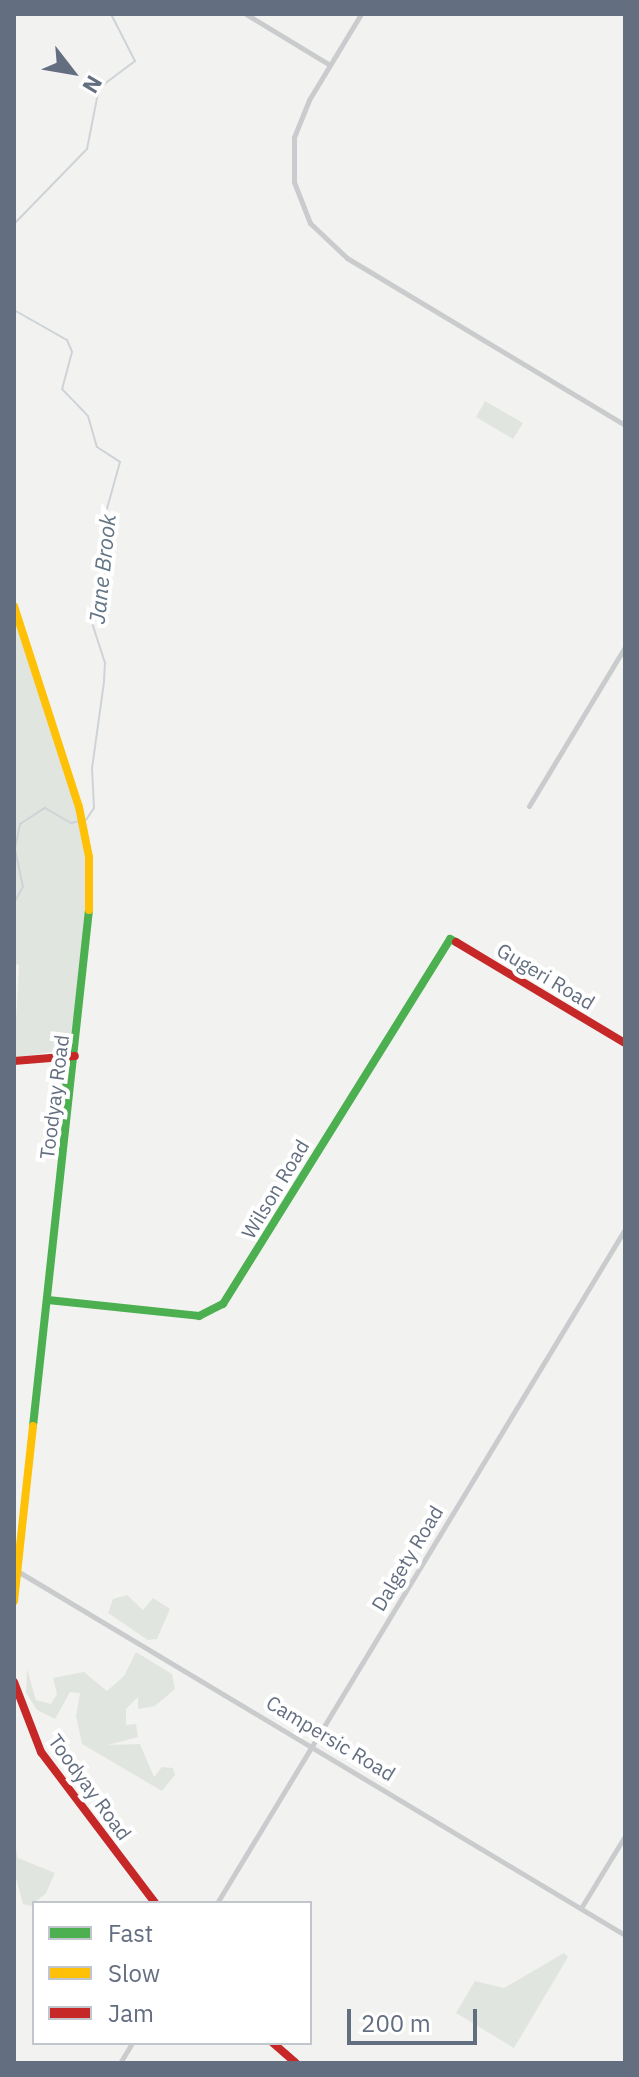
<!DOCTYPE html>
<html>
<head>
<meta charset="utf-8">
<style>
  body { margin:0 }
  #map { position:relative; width:639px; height:2077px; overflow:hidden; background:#f2f3f1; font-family:"IBM Plex Sans",sans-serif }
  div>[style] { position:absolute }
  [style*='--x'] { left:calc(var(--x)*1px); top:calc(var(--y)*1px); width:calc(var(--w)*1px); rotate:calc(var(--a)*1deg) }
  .green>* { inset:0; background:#e1e5df }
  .stream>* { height:2px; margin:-1px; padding:0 1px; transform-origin:1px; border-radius:1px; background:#ced3d7 }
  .street>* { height:5px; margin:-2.5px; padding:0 2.5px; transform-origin:2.5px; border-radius:2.5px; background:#cacbcc }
  .fast>* { height:8px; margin:-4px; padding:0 4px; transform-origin:4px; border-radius:4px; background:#4caf50 }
  .slow>* { height:8px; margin:-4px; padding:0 4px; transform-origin:4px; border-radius:4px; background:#ffc107 }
  .jam>* { height:8px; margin:-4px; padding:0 4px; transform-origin:4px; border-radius:4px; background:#c62828 }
  span { translate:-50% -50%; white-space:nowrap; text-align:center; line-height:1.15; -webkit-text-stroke:8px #fff; paint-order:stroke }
  .street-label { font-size:20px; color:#636e80 }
  .water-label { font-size:22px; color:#637585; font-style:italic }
  .frame { position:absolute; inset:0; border:16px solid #636e80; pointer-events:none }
  .legend { position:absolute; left:32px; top:1901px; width:280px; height:144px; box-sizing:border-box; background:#fff; border:2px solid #c1c5cc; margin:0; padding:10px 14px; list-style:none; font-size:24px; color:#636e80 }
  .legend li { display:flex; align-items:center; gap:16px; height:40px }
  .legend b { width:40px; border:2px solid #c1c5cc }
  .north { position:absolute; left:32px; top:32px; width:80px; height:80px; -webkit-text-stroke:6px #fff; paint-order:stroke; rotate:121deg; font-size:22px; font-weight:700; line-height:32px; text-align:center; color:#636e80 }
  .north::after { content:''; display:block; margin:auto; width:28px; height:36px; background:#636e80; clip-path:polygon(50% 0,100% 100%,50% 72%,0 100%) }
  .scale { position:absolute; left:347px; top:2009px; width:130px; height:36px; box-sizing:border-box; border:4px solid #636e80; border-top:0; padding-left:10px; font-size:24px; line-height:28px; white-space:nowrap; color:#636e80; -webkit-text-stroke:6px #fff; paint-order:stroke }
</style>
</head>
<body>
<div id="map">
  <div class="green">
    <div style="clip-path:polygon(485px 401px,523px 423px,513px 439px,476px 417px)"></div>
    <div style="clip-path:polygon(14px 606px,83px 828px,90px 904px,73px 1043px,63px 1050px,14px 1058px,19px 965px,14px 964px)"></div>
    <div style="clip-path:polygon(127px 1595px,143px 1610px,153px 1598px,170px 1609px,157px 1639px,148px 1640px,108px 1613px,113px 1599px)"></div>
    <div style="clip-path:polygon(136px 1652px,172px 1674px,175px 1689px,155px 1706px,138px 1709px,138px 1697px,126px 1709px,126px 1725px,136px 1724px,138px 1737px,108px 1745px,140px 1744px,154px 1777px,162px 1767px,173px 1768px,175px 1775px,162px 1791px,82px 1744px,76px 1716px,80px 1693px,70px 1692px,55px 1719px,37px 1710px,26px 1693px,27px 1669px,36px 1700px,51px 1704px,57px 1694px,53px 1678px,84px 1672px,107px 1691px,124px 1676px)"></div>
    <div style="clip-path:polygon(14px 1840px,18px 1858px,55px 1873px,46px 1893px,31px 1906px,23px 1904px,16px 1878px)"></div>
    <div style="clip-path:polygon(564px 1953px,568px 1957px,514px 2048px,456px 2013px,475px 1981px,504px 1988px)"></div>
  </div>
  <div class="stream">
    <div style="--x:14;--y:224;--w:105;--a:-45.8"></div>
    <div style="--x:87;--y:149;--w:62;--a:-78.9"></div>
    <div style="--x:99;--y:88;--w:45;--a:-36.9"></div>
    <div style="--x:135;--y:61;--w:53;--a:-117.1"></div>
    <div style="--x:14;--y:310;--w:61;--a:29.5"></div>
    <div style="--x:67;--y:340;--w:13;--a:67"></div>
    <div style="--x:72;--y:352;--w:38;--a:105"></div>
    <div style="--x:62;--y:389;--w:37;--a:46"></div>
    <div style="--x:88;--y:416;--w:32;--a:74"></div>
    <div style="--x:97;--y:447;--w:27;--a:33"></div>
    <div style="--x:120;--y:462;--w:52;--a:105.6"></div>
    <div style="--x:106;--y:512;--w:58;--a:90"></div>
    <div style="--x:106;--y:570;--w:57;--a:103.1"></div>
    <div style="--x:93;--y:626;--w:38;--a:72"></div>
    <div style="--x:105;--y:662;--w:20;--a:93"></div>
    <div style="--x:104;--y:682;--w:87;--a:97.9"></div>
    <div style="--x:92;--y:768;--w:40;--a:87.1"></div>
    <div style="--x:94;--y:808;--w:14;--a:124"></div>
    <div style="--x:14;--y:903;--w:18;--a:-61"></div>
    <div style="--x:23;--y:887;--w:40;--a:-102"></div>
    <div style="--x:15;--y:848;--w:25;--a:-78"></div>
    <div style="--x:20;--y:824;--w:30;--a:-33"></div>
    <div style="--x:45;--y:808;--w:30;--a:30"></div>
    <div style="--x:71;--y:823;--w:9;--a:-13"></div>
  </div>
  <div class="street">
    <div style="--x:246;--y:14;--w:98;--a:31.3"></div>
    <div style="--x:361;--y:14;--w:100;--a:121.2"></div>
    <div style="--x:309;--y:100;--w:40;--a:112"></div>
    <div style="--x:294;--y:137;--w:45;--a:90"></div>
    <div style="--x:294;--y:182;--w:44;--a:68.7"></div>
    <div style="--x:310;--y:223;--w:51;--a:43.4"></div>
    <div style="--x:347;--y:258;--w:324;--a:31"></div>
    <div style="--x:529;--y:806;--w:186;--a:-58.9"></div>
    <div style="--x:19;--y:1572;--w:706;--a:30.92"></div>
    <div style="--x:217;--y:1903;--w:788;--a:-58.81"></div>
    <div style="--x:581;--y:1908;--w:84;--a:-58.6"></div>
    <div style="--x:120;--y:2063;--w:23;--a:-59"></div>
  </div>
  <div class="fast">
    <div style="--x:59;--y:1060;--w:28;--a:73"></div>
    <div style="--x:48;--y:1300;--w:152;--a:6"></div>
    <div style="--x:199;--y:1316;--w:27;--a:-27"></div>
    <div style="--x:223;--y:1304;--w:430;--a:-58.1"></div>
    <div style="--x:450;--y:939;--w:7;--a:27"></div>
    <div style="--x:33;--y:1426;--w:519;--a:-83.81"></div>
  </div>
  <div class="slow">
    <div style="--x:14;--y:606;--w:211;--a:72.1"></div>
    <div style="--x:79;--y:807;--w:51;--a:78.7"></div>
    <div style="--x:89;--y:857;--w:53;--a:90"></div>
    <div style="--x:14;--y:1601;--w:176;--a:-83.8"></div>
  </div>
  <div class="jam">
    <div style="--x:456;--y:942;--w:197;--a:30.9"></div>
    <div style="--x:14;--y:1061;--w:61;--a:-4.7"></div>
    <div style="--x:14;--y:1682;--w:75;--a:68.9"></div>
    <div style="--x:41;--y:1752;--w:189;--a:52.9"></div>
    <div style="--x:273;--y:2043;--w:30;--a:41"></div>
  </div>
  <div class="street-label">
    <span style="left:546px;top:976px;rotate:31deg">Gugeri Road</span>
    <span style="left:54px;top:1097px;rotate:-83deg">Toodyay Road</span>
    <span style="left:275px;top:1189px;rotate:-59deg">Wilson Road</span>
    <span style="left:407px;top:1558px;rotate:-59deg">Dalgety Road</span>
    <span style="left:331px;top:1738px;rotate:31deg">Campersic Road</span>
    <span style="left:90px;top:1787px;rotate:54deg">Toodyay Road</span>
  </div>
  <div class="water-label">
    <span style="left:102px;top:569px;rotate:-84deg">Jane Brook</span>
  </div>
  <div class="frame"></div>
  <ul class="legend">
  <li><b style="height:10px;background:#4caf50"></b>Fast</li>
  <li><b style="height:10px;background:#ffc107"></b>Slow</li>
  <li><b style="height:10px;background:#c62828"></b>Jam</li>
  </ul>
  <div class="north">N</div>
  <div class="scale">200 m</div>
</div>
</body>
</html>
